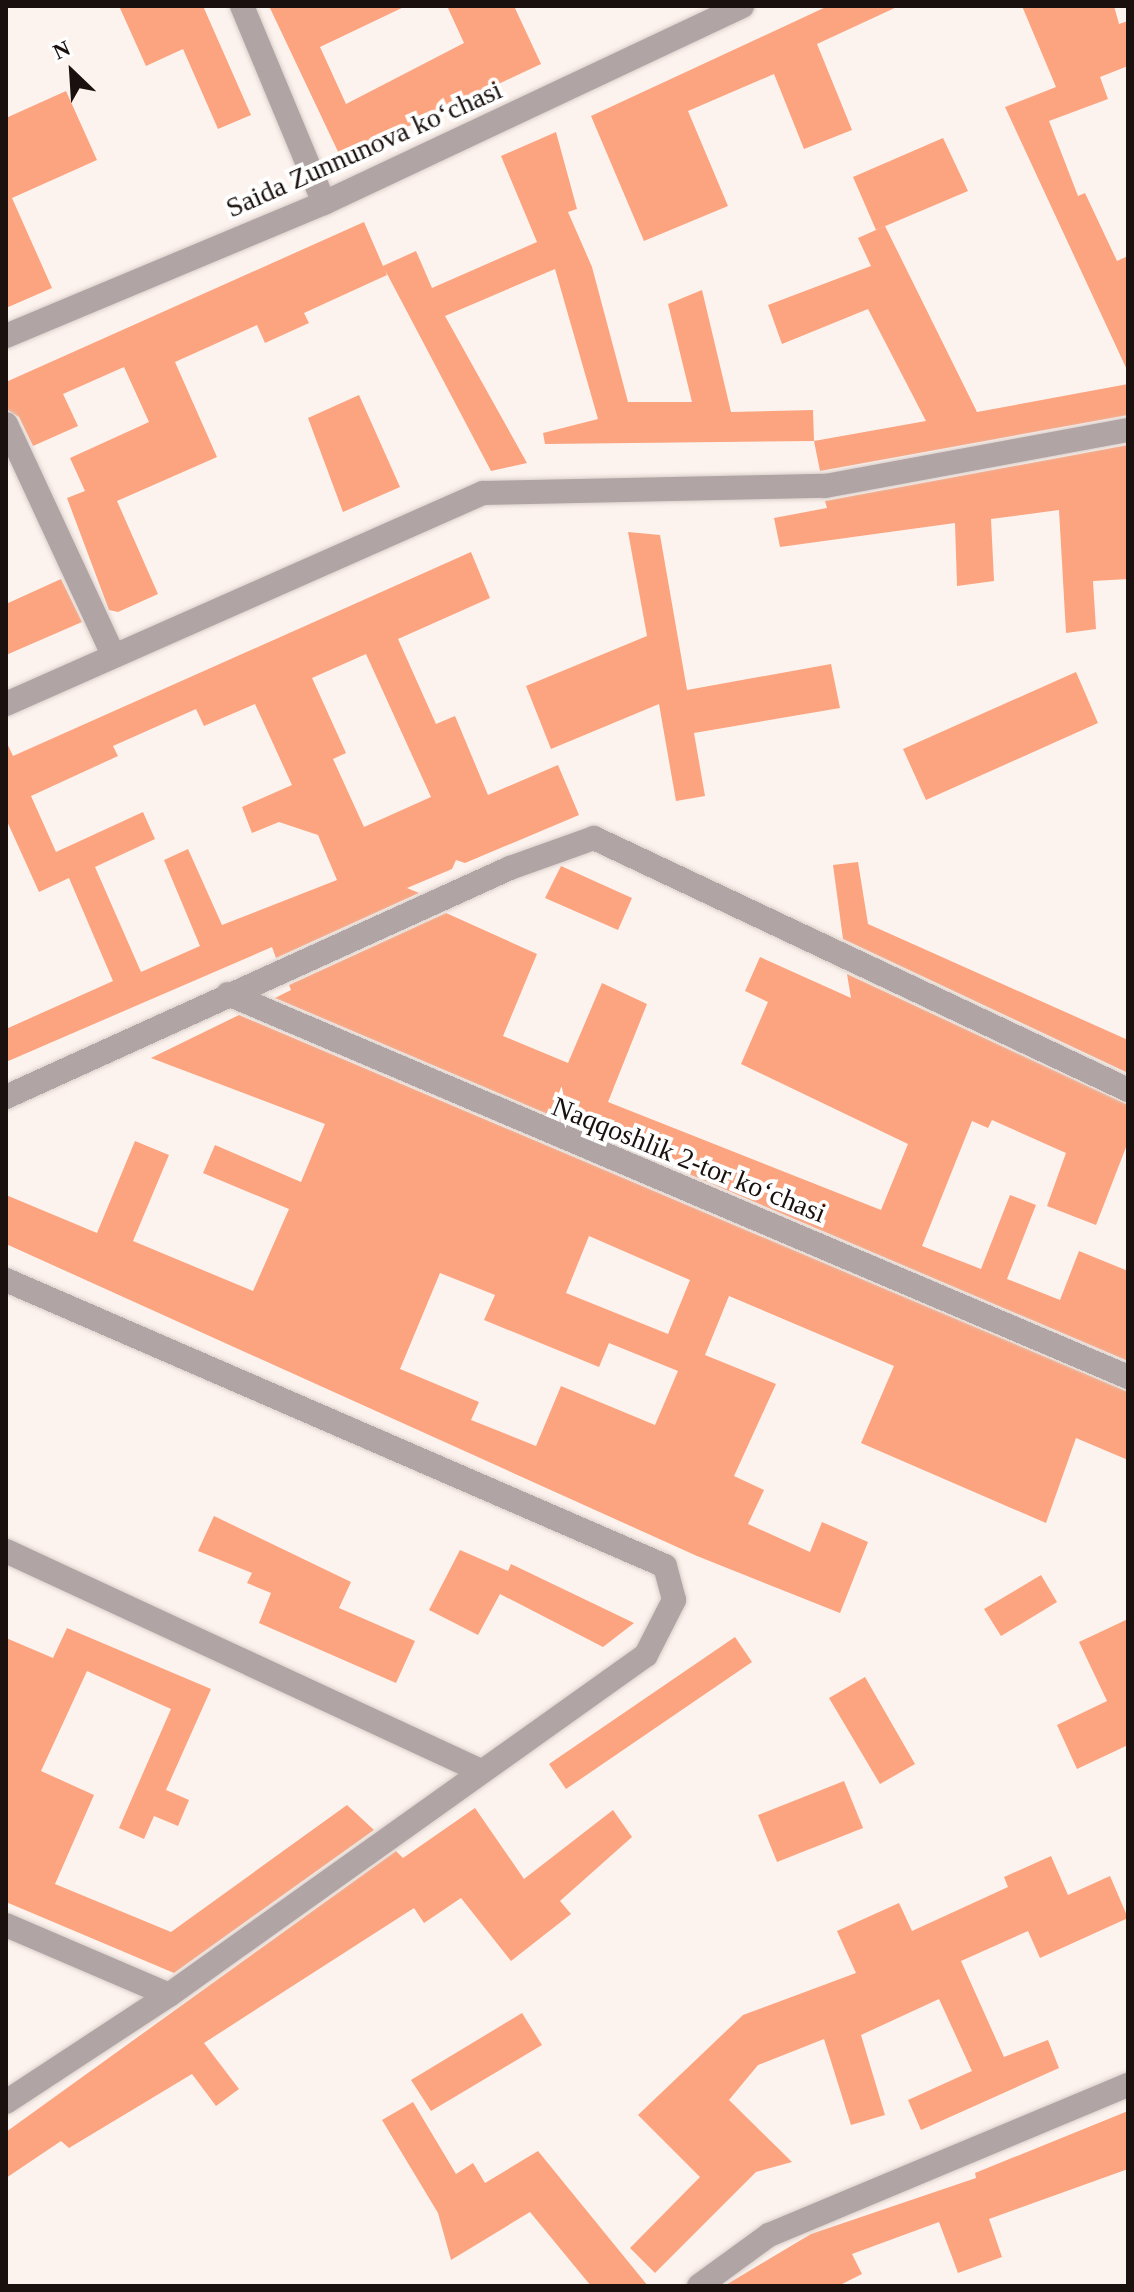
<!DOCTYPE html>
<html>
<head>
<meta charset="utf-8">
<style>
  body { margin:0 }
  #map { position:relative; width:1134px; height:2292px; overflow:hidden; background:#fdf3ee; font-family:Georgia,serif }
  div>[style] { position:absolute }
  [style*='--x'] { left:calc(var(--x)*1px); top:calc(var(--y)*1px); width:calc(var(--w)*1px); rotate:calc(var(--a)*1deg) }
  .building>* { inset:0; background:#fba47f }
  .roads { filter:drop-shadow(0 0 2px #d9cfca) drop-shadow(0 0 2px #d9cfca) }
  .minor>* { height:24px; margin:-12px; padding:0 12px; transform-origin:12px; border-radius:12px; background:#b1a4a4 }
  span { translate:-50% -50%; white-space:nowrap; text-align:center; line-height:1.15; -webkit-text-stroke:8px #fff; paint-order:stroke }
  .street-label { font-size:28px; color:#1a110e }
  .frame { position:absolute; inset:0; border:8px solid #1a110e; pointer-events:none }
  .north { position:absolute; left:32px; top:32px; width:80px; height:80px; -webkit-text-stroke:6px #fff; paint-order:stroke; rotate:335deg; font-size:22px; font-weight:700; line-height:32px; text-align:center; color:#1a110e }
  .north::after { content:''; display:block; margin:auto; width:28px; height:36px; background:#1a110e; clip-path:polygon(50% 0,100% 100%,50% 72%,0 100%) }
</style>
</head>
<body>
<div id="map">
  <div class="building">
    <div style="clip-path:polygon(119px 6px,203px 6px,251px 115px,218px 129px,183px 49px,146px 66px)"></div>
    <div style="clip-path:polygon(269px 6px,406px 6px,320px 47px,346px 104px,464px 43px,447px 6px,514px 6px,541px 64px,341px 158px)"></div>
    <div style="clip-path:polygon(828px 6px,899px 6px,817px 44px,852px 130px,804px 149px,774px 74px,688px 111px,728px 206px,644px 241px,591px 116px)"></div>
    <div style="clip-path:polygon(1022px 6px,1114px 6px,1119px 24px,1128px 21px,1128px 66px,1100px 77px,1108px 99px,1049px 121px,1078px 196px,1085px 193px,1117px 261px,1128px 256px,1128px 372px,1005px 107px,1056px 87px)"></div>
    <div style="clip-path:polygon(66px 91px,97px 160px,12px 198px,52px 288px,6px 308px,6px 118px)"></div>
    <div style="clip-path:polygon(556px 132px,577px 209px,568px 212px,592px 267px,628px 402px,692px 402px,668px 304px,702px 290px,731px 412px,813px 410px,814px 441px,545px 444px,543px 433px,598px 419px,555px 269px,445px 316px,527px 463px,491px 471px,385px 270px,387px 275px,304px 313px,309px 323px,265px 343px,257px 325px,175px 362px,217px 457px,117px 501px,158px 594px,118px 612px,109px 610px,67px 498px,85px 491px,70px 458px,149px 422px,124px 367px,63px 394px,78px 426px,33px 446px,19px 417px,6px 409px,6px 382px,364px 222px,383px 266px,416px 251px,432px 288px,537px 242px,501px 156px)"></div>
    <div style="clip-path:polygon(943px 138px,968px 191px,876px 230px,853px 177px)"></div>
    <div style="clip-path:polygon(885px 226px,977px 412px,1128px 384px,1128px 415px,820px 471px,814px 441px,926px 421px,868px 309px,782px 344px,768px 305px,871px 266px,858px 238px)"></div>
    <div style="clip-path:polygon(359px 395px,400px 487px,343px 512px,308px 418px)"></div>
    <div style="clip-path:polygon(1128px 445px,1128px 579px,1093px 581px,1096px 629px,1066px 633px,1059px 510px,991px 519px,994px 581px,957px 586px,955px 523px,780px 547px,774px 518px,827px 508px,825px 501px)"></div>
    <div style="clip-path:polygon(628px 532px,660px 535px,687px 690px,831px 664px,840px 708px,694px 733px,705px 796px,676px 801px,659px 704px,551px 749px,526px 686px,647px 636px)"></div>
    <div style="clip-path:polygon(evenodd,471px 552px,490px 598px,398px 639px,436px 724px,455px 716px,488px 795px,558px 765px,579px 815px,465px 863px,456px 860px,452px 869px,407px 888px,419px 893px,276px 958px,272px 947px,6px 1062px,6px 1029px,113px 981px,69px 878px,39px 892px,6px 819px,6px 741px,13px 756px,471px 552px,366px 654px,431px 797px,364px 827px,333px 759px,346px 753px,312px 678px,366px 654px,471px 552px,255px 704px,292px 785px,242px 807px,252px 833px,279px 822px,318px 835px,337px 880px,222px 925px,188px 849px,164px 860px,200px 946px,141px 972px,95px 867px,155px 839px,143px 812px,56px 852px,31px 796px,118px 756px,113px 746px,196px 709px,204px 726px,255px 704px)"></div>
    <div style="clip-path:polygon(61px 579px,82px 622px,6px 655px,6px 604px)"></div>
    <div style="clip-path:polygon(1076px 672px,1098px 723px,926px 800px,903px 749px)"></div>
    <div style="clip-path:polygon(858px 862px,868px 924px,1128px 1040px,1128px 1073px,843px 939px,833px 865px)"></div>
    <div style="clip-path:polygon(561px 866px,632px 898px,618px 930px,545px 898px)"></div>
    <div style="clip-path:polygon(446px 913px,537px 954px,503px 1036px,568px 1063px,602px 983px,647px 1004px,608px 1102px,881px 1210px,908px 1144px,741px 1064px,768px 1002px,745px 991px,760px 957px,851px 998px,847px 974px,1128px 1105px,1128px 1142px,1096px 1225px,1047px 1206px,1066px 1153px,992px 1120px,988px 1128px,972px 1121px,922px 1246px,981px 1269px,1010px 1195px,1036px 1205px,1007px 1279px,1060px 1300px,1079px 1251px,1128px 1271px,1128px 1361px,275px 998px,291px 990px,289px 985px)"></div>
    <div style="clip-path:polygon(evenodd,239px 1015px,1128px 1392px,1128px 1460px,1076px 1438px,1046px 1523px,861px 1443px,894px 1366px,729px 1296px,705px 1355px,776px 1384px,734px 1476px,764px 1490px,748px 1524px,810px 1552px,822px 1522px,868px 1542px,840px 1613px,697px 1556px,6px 1244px,6px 1195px,97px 1233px,135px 1141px,169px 1155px,133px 1241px,253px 1291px,289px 1209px,203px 1173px,215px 1145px,301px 1182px,325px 1124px,151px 1058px,239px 1015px,589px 1236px,690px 1280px,668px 1334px,566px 1293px,589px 1236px,239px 1015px,440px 1273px,495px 1295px,484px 1320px,599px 1367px,609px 1343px,678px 1371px,655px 1425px,561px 1386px,536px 1446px,471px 1420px,479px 1402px,400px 1369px,440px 1273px)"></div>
    <div style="clip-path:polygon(214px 1516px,351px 1582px,339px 1608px,415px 1641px,396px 1683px,259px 1623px,271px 1593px,247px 1583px,252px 1573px,198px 1551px)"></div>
    <div style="clip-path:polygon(460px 1550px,508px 1571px,511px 1564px,634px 1623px,603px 1647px,500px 1594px,478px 1635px,429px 1610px)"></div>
    <div style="clip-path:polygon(1041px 1575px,1057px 1602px,1001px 1636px,984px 1609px)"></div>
    <div style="clip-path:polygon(1128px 1619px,1128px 1745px,1077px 1769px,1057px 1725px,1107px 1701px,1079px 1642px)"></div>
    <div style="clip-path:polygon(67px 1628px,211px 1689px,166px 1790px,189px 1800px,178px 1826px,154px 1816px,144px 1839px,119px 1828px,171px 1709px,87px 1671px,41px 1771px,94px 1795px,55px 1884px,171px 1932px,347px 1805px,374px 1830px,174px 1973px,6px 1902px,6px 1638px,53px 1658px)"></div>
    <div style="clip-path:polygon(735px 1637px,752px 1662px,566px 1789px,549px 1764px)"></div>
    <div style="clip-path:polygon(865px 1677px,915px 1764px,880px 1784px,829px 1698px)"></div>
    <div style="clip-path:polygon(844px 1781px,863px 1828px,777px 1862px,758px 1815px)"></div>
    <div style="clip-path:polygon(475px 1808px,524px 1879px,613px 1810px,632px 1837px,560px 1901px,571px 1914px,511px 1961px,461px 1898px,424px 1923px,414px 1908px,204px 2043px,239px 2089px,216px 2106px,192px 2074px,69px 2148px,61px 2141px,6px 2178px,6px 2132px,396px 1851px,403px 1858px)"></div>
    <div style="clip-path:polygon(1051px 1856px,1068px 1895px,1110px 1876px,1128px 1918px,1040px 1958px,1028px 1931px,961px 1961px,1004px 2057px,1048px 2040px,1059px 2068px,921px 2130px,908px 2100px,972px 2071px,939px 1999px,861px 2035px,885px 2115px,851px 2125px,824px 2039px,758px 2065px,729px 2100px,792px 2162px,756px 2172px,655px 2273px,630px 2248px,700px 2177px,638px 2115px,743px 2015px,856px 1973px,837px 1931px,899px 1903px,912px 1931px,1008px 1887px,1004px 1877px)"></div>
    <div style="clip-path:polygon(522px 2013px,542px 2045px,431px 2111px,411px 2080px)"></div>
    <div style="clip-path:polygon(413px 2102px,456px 2174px,473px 2163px,485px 2183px,538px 2151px,648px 2286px,591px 2286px,530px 2212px,451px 2260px,438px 2213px,382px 2120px)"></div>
    <div style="clip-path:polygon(1128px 2111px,1128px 2169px,989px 2219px,1002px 2257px,958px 2273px,939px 2222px,852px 2254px,862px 2274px,838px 2286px,724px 2286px,811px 2234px,976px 2178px,975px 2173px)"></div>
  </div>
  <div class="roads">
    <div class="minor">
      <div style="--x:242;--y:6;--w:213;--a:67.4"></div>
      <div style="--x:6;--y:336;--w:345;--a:-22.7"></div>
      <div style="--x:324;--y:203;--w:462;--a:-25.2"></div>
      <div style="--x:6;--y:424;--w:254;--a:65.1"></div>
      <div style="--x:6;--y:704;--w:522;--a:-23.86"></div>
      <div style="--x:483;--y:493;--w:342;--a:-1.2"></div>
      <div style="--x:825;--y:486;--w:308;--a:-10.5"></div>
      <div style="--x:228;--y:994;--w:978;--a:23.05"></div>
      <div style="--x:6;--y:1097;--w:554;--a:-24.44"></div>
      <div style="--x:510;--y:868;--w:89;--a:-19.7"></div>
      <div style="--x:594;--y:838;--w:590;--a:25.26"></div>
      <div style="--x:6;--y:1280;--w:718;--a:23.46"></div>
      <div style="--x:665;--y:1566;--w:35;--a:75"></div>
      <div style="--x:674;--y:1600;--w:62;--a:117"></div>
      <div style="--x:646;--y:1655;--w:586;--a:144.52"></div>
      <div style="--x:169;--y:1995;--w:195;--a:146.7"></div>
      <div style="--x:6;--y:1551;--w:523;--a:24.85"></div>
      <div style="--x:6;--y:1925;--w:177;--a:23.2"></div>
      <div style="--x:699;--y:2286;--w:87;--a:-36.1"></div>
      <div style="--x:769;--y:2235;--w:389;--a:-22.7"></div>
    </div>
  </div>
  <div class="street-label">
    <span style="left:364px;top:149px;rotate:-24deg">Saida Zunnunova koʻchasi</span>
    <span style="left:689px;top:1160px;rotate:22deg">Naqqoshlik 2-tor koʻchasi</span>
  </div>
  <div class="frame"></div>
  <div class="north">N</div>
</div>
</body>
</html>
